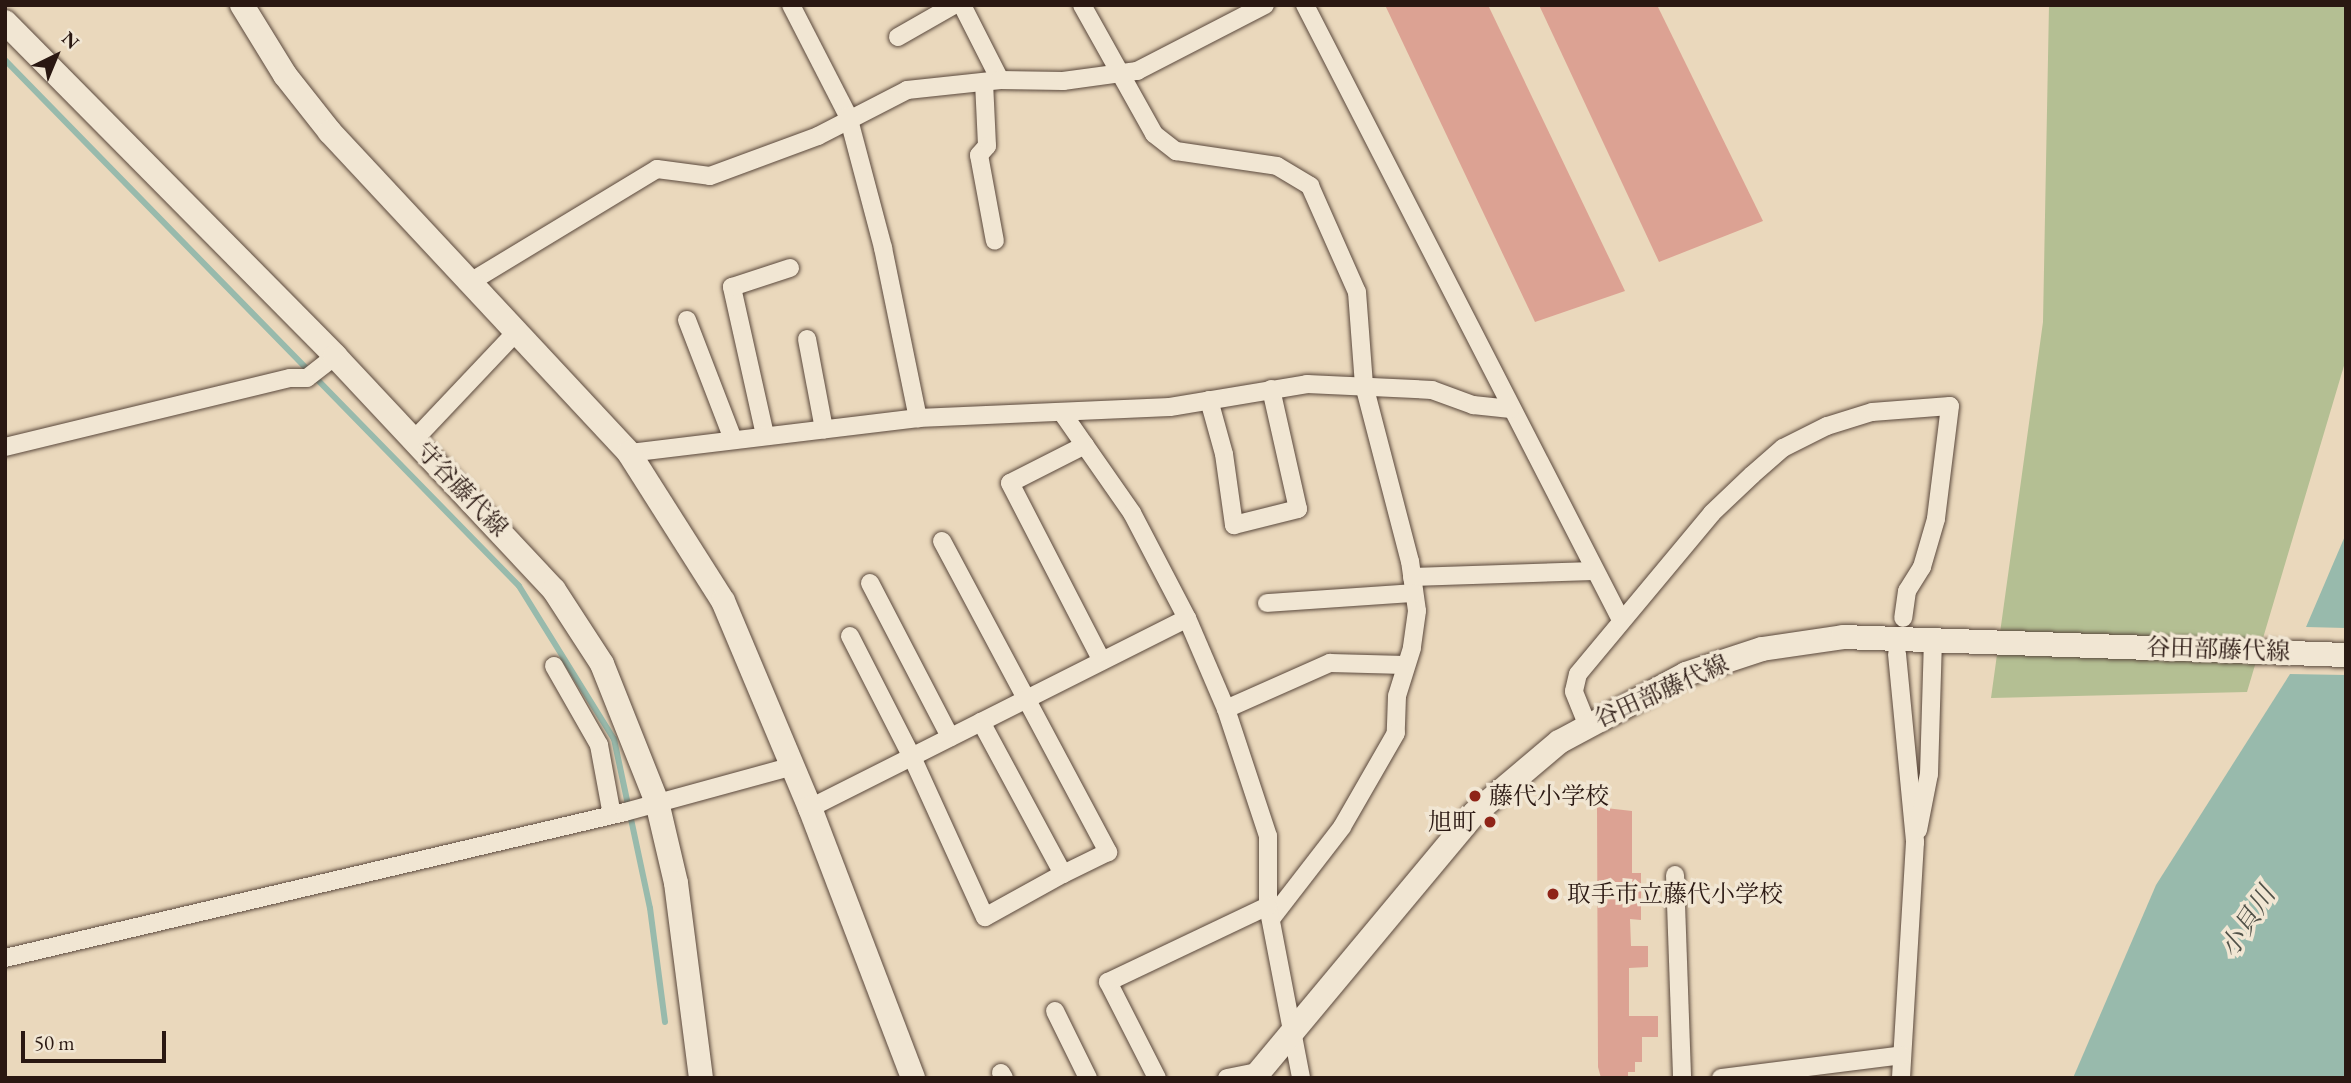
<!DOCTYPE html>
<html>
<head>
<meta charset="utf-8">
<style>
  body { margin:0 }
  #map { position:relative; width:2351px; height:1083px; overflow:hidden; background:#ead8bc; font-family:"EB Garamond","Noto Serif JP",serif }
  div>[style] { position:absolute }
  [style*='--x'] { left:calc(var(--x)*1px); top:calc(var(--y)*1px); width:calc(var(--w)*1px); rotate:calc(var(--a)*1deg) }
  .green>* { inset:0; background:#b4bf93 }
  .water>* { inset:0; background:#98baac }
  .stream>* { height:6px; margin:-3px; padding:0 3px; transform-origin:3px; border-radius:3px; background:#98baac }
  .building>* { inset:0; background:#dca293 }
  .roads { filter:drop-shadow(0 0 2px #5a483c) drop-shadow(0 0 2px #5a483c) }
  .street>* { height:18px; margin:-9px; padding:0 9px; transform-origin:9px; border-radius:9px; background:#f1e6d3 }
  .secondary>* { height:24px; margin:-12px; padding:0 12px; transform-origin:12px; border-radius:12px; background:#f1e6d3 }
  .dots>* { width:19px; height:19px; translate:-50% -50%; box-sizing:border-box; border:4px solid #f1e6d3; border-radius:50% }
  span { translate:-50% -50%; white-space:nowrap; text-align:center; line-height:1.15; -webkit-text-stroke:7px #f1e6d3; paint-order:stroke }
  .street-label { font-size:24px; color:#2a1812 }
  .poi-label { font-size:24px; color:#2a1812 }
  .left { translate:0 -50%; text-align:left }
  .right { translate:-100% -50%; text-align:right }
  .water-label { font-size:26px; color:#505148; font-style:italic }
  .frame { position:absolute; inset:0; border:7px solid #2a1812; pointer-events:none }
  .north { position:absolute; left:21px; top:21px; width:70px; height:70px; -webkit-text-stroke:5px #f1e6d3; paint-order:stroke; rotate:43deg; font-size:19px; font-weight:700; line-height:28px; text-align:center; color:#2a1812 }
  .north::after { content:''; display:block; margin:auto; width:24px; height:32px; background:#2a1812; clip-path:polygon(50% 0,100% 100%,50% 72%,0 100%) }
  .scale { position:absolute; left:21px; top:1031px; width:145px; height:32px; box-sizing:border-box; border:4px solid #2a1812; border-top:0; padding-left:9px; font-size:21px; line-height:24px; white-space:nowrap; color:#2a1812; -webkit-text-stroke:5px #f1e6d3; paint-order:stroke }
</style>
</head>
<body>
<div id="map">
  <div class="green">
    <div style="clip-path:polygon(2049px 5px,2346px 5px,2346px 359px,2247px 692px,1991px 698px,2043px 322px)"></div>
  </div>
  <div class="water">
    <div style="clip-path:polygon(2346px 530px,2346px 628px,2306px 627px,2345px 536px)"></div>
    <div style="clip-path:polygon(2290px 674px,2346px 675px,2346px 1078px,2073px 1078px,2156px 885px)"></div>
  </div>
  <div class="stream">
    <div style="--x:5;--y:60;--w:735;--a:45.66"></div>
    <div style="--x:519;--y:586;--w:180;--a:58.2"></div>
    <div style="--x:614;--y:739;--w:173;--a:78"></div>
    <div style="--x:650;--y:908;--w:115;--a:82.5"></div>
  </div>
  <div class="building">
    <div style="clip-path:polygon(1385px 5px,1488px 5px,1625px 291px,1535px 322px)"></div>
    <div style="clip-path:polygon(1539px 5px,1657px 5px,1763px 221px,1659px 262px)"></div>
    <div style="clip-path:polygon(1597px 807px,1632px 811px,1632px 873px,1641px 873px,1641px 920px,1630px 919px,1631px 946px,1648px 946px,1648px 967px,1629px 968px,1629px 1016px,1658px 1016px,1658px 1037px,1642px 1037px,1642px 1062px,1635px 1062px,1635px 1072px,1628px 1072px,1628px 1078px,1601px 1078px,1598px 1067px)"></div>
  </div>
  <div class="roads">
    <div class="street">
      <div style="--x:791;--y:5;--w:125;--a:62.8"></div>
      <div style="--x:848;--y:116;--w:137;--a:75.1"></div>
      <div style="--x:883;--y:248;--w:174;--a:78.4"></div>
      <div style="--x:962;--y:5;--w:84;--a:63.1"></div>
      <div style="--x:1082;--y:5;--w:148;--a:60.8"></div>
      <div style="--x:1154;--y:134;--w:28;--a:38"></div>
      <div style="--x:1176;--y:151;--w:102;--a:8.4"></div>
      <div style="--x:1277;--y:166;--w:39;--a:31"></div>
      <div style="--x:1310;--y:186;--w:116;--a:66.1"></div>
      <div style="--x:1357;--y:292;--w:93;--a:85.7"></div>
      <div style="--x:1364;--y:385;--w:182;--a:75.4"></div>
      <div style="--x:1410;--y:561;--w:50;--a:82"></div>
      <div style="--x:1417;--y:611;--w:37;--a:98"></div>
      <div style="--x:1412;--y:648;--w:50;--a:107.4"></div>
      <div style="--x:1397;--y:696;--w:37;--a:92"></div>
      <div style="--x:1396;--y:733;--w:108;--a:119.9"></div>
      <div style="--x:1342;--y:827;--w:116;--a:127.7"></div>
      <div style="--x:1305;--y:5;--w:691;--a:62.8"></div>
      <div style="--x:898;--y:37;--w:64;--a:-29.7"></div>
      <div style="--x:984;--y:82;--w:64;--a:87.3"></div>
      <div style="--x:987;--y:146;--w:12;--a:132"></div>
      <div style="--x:979;--y:155;--w:87;--a:79.5"></div>
      <div style="--x:472;--y:281;--w:216;--a:-31.2"></div>
      <div style="--x:657;--y:169;--w:53;--a:7.5"></div>
      <div style="--x:710;--y:176;--w:115;--a:-20.3"></div>
      <div style="--x:818;--y:136;--w:100;--a:-27.3"></div>
      <div style="--x:907;--y:90;--w:94;--a:-6.1"></div>
      <div style="--x:1000;--y:80;--w:63;--a:0.9"></div>
      <div style="--x:1063;--y:81;--w:75;--a:-7.7"></div>
      <div style="--x:1137;--y:71;--w:144;--a:-27.3"></div>
      <div style="--x:687;--y:320;--w:128;--a:68.9"></div>
      <div style="--x:807;--y:339;--w:92;--a:79.3"></div>
      <div style="--x:1209;--y:400;--w:56;--a:74.5"></div>
      <div style="--x:1224;--y:454;--w:72;--a:82"></div>
      <div style="--x:1234;--y:525;--w:66;--a:-14"></div>
      <div style="--x:1298;--y:509;--w:123;--a:-102.7"></div>
      <div style="--x:1063;--y:414;--w:121;--a:55.1"></div>
      <div style="--x:1132;--y:513;--w:119;--a:62.4"></div>
      <div style="--x:1187;--y:618;--w:99;--a:66.8"></div>
      <div style="--x:1226;--y:709;--w:134;--a:71.7"></div>
      <div style="--x:1268;--y:836;--w:70;--a:90"></div>
      <div style="--x:1268;--y:906;--w:175;--a:79.1"></div>
      <div style="--x:765;--y:435;--w:152;--a:-102.6"></div>
      <div style="--x:732;--y:287;--w:61;--a:-18.1"></div>
      <div style="--x:414;--y:440;--w:150;--a:-46.6"></div>
      <div style="--x:1085;--y:445;--w:84;--a:153.1"></div>
      <div style="--x:1010;--y:483;--w:200;--a:62.7"></div>
      <div style="--x:5;--y:447;--w:293;--a:-13.6"></div>
      <div style="--x:290;--y:378;--w:17;--a:0"></div>
      <div style="--x:307;--y:378;--w:36;--a:-38"></div>
      <div style="--x:629;--y:453;--w:291;--a:-6.9"></div>
      <div style="--x:918;--y:418;--w:252;--a:-2.5"></div>
      <div style="--x:1170;--y:407;--w:139;--a:-9.5"></div>
      <div style="--x:1307;--y:384;--w:125;--a:2.7"></div>
      <div style="--x:1432;--y:390;--w:44;--a:20.1"></div>
      <div style="--x:1473;--y:405;--w:38;--a:6"></div>
      <div style="--x:942;--y:541;--w:353;--a:61.9"></div>
      <div style="--x:1108;--y:852;--w:50;--a:153.9"></div>
      <div style="--x:1063;--y:874;--w:173;--a:-118.3"></div>
      <div style="--x:1412;--y:577;--w:182;--a:-1.9"></div>
      <div style="--x:870;--y:583;--w:174;--a:62.5"></div>
      <div style="--x:1267;--y:603;--w:147;--a:-3.9"></div>
      <div style="--x:850;--y:636;--w:136;--a:62.9"></div>
      <div style="--x:912;--y:757;--w:176;--a:65.5"></div>
      <div style="--x:985;--y:917;--w:89;--a:-28.9"></div>
      <div style="--x:1897;--y:654;--w:189;--a:84.5"></div>
      <div style="--x:1915;--y:842;--w:236;--a:93.4"></div>
      <div style="--x:554;--y:666;--w:91;--a:60.3"></div>
      <div style="--x:599;--y:745;--w:71;--a:79.5"></div>
      <div style="--x:1226;--y:709;--w:114;--a:-23.9"></div>
      <div style="--x:1330;--y:663;--w:75;--a:1.5"></div>
      <div style="--x:1587;--y:724;--w:35;--a:-112"></div>
      <div style="--x:1574;--y:691;--w:17;--a:-77"></div>
      <div style="--x:1578;--y:674;--w:209;--a:-50.2"></div>
      <div style="--x:1712;--y:513;--w:55;--a:-43.5"></div>
      <div style="--x:1752;--y:475;--w:41;--a:-41.1"></div>
      <div style="--x:1783;--y:448;--w:49;--a:-26.6"></div>
      <div style="--x:1827;--y:426;--w:47;--a:-17.3"></div>
      <div style="--x:1872;--y:412;--w:78;--a:-4.4"></div>
      <div style="--x:1950;--y:406;--w:114;--a:97.1"></div>
      <div style="--x:1936;--y:519;--w:50;--a:106.3"></div>
      <div style="--x:1922;--y:567;--w:28;--a:122"></div>
      <div style="--x:1907;--y:591;--w:27;--a:98"></div>
      <div style="--x:810;--y:808;--w:422;--a:-26.7"></div>
      <div style="--x:1918;--y:830;--w:57;--a:-78.9"></div>
      <div style="--x:1929;--y:774;--w:136;--a:-88.3"></div>
      <div style="--x:1675;--y:875;--w:203;--a:88"></div>
      <div style="--x:5;--y:958;--w:637;--a:-13.25"></div>
      <div style="--x:625;--y:812;--w:174;--a:-15.3"></div>
      <div style="--x:1055;--y:1011;--w:75;--a:63.8"></div>
      <div style="--x:1001;--y:1073;--w:6;--a:59"></div>
      <div style="--x:1157;--y:1078;--w:108;--a:-117"></div>
      <div style="--x:1108;--y:982;--w:177;--a:-25.4"></div>
      <div style="--x:1227;--y:1078;--w:33;--a:-11"></div>
      <div style="--x:1721;--y:1078;--w:182;--a:-7.2"></div>
    </div>
    <div class="secondary">
      <div style="--x:242;--y:5;--w:82;--a:58.4"></div>
      <div style="--x:285;--y:75;--w:73;--a:51.7"></div>
      <div style="--x:330;--y:132;--w:439;--a:47"></div>
      <div style="--x:629;--y:453;--w:175;--a:57.6"></div>
      <div style="--x:723;--y:601;--w:225;--a:67.2"></div>
      <div style="--x:810;--y:808;--w:289;--a:69.1"></div>
      <div style="--x:5;--y:22;--w:470;--a:45.3"></div>
      <div style="--x:335;--y:356;--w:320;--a:46.9"></div>
      <div style="--x:554;--y:590;--w:88;--a:57"></div>
      <div style="--x:602;--y:664;--w:149;--a:68.3"></div>
      <div style="--x:657;--y:802;--w:83;--a:76.8"></div>
      <div style="--x:676;--y:883;--w:197;--a:82.7"></div>
      <div style="--x:1254;--y:1078;--w:345;--a:-50.2"></div>
      <div style="--x:1475;--y:813;--w:110;--a:-40.2"></div>
      <div style="--x:1559;--y:742;--w:144;--a:-28.2"></div>
      <div style="--x:1686;--y:674;--w:80;--a:-18.2"></div>
      <div style="--x:1762;--y:649;--w:82;--a:-8.4"></div>
      <div style="--x:1843;--y:637;--w:503;--a:2.05"></div>
    </div>
  </div>
  <div class="dots">
    <div style="left:1475px;top:796px;background:#8f2418"></div>
    <div style="left:1490px;top:822px;background:#8f2418"></div>
    <div style="left:1553px;top:894px;background:#8f2418"></div>
  </div>
  <div class="street-label">
    <span style="left:462px;top:489px;rotate:46deg">守谷藤代線</span>
    <span style="left:2218px;top:649px;rotate:2deg">谷田部藤代線</span>
    <span style="left:1661px;top:691px;rotate:-24deg">谷田部藤代線</span>
  </div>
  <div class="poi-label">
    <span class="left" style="left:1489px;top:796px">藤代小学校</span>
    <span class="right" style="left:1476px;top:822px">旭町</span>
    <span class="left" style="left:1567px;top:894px">取手市立藤代小学校</span>
  </div>
  <div class="water-label">
    <span style="left:2248px;top:922px;rotate:-57deg">小貝川</span>
  </div>
  <div class="frame"></div>
  <div class="north">N</div>
  <div class="scale">50 m</div>
</div>
</body>
</html>
